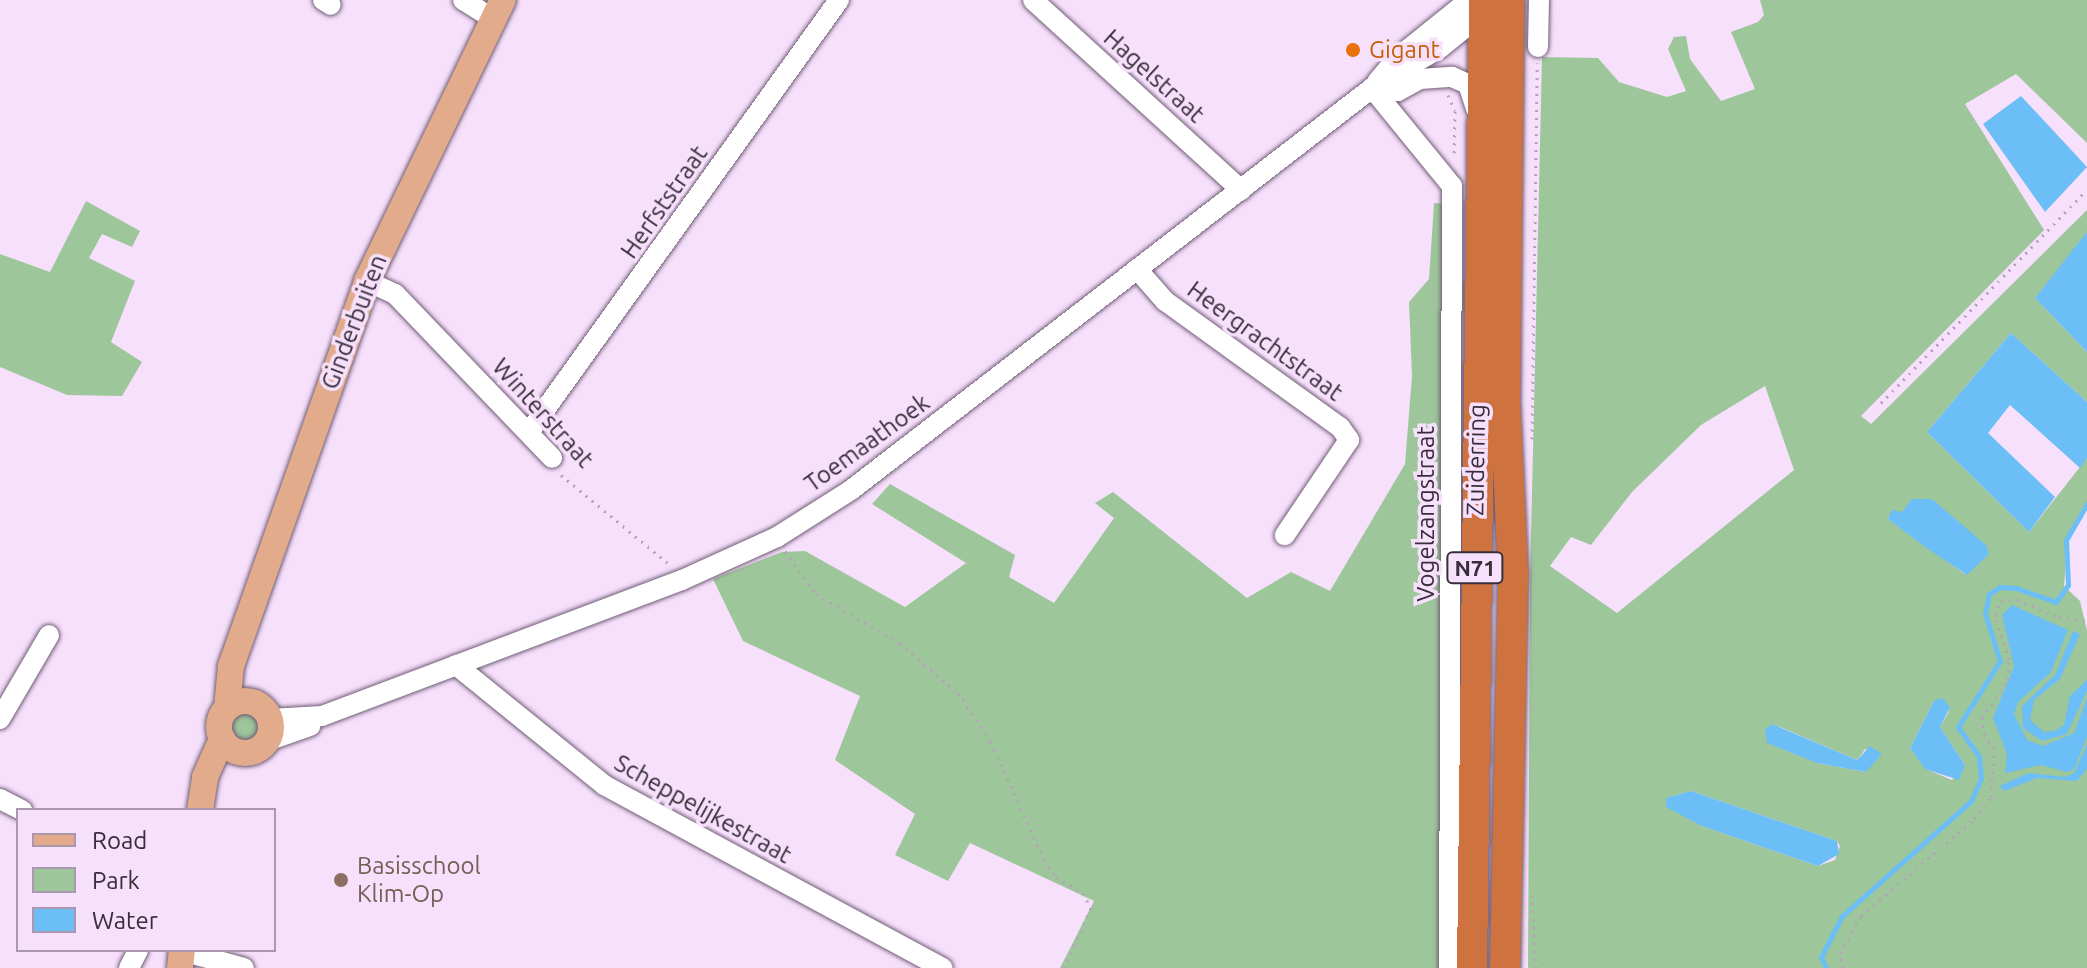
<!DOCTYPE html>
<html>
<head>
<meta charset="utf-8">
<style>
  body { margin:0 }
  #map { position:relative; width:2087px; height:968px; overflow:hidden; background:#f7e0fc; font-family:Ubuntu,sans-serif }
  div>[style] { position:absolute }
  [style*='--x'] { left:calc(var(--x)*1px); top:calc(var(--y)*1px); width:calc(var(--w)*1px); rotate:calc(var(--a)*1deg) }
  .green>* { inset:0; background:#9ec69b }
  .round { border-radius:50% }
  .water>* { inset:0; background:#6bbef6 }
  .stream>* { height:5px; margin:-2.5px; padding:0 2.5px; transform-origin:2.5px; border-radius:2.5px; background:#6bbef6 }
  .path>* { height:3px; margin-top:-1.5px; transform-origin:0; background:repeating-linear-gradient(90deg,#b4a2b8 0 2px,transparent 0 8px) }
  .roads { filter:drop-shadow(0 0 2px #705d75) drop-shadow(0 0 2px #705d75) }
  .minor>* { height:20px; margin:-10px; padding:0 10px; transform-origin:10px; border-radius:10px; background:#fff }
  .major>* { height:26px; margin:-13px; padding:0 13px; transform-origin:13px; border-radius:13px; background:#e2ab8c }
  .major>.ring { margin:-13px; padding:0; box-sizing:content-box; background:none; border:26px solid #e2ab8c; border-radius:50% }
  .highway>* { height:30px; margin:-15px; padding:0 15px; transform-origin:15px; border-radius:15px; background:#ce733f }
  .dots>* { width:22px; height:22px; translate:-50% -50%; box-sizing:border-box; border:4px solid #f7e0fc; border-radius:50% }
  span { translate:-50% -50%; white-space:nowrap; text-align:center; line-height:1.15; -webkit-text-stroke:7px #f7e0fc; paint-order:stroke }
  .shield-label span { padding:2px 6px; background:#f7e0fc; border:2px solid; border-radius:6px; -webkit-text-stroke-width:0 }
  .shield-label { font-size:22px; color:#372e39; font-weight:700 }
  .food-label { font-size:24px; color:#c56008 }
  .left { translate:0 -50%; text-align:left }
  .street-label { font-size:24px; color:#372e39 }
  .education-label { font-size:24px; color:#785e54 }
  .legend { position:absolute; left:16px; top:808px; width:260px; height:144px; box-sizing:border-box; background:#f7e0fc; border:2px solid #aa99ae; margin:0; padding:10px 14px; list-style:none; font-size:24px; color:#372e39 }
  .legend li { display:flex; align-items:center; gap:16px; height:40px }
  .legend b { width:40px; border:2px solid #aa99ae }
</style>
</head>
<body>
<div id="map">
  <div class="green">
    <div style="clip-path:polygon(evenodd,1760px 0,2087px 0,2087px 143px,2016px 74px,1965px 104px,2044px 230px,1861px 416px,1871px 424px,2087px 210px,2087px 234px,2035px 298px,2087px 352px,2087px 402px,2011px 333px,1927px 432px,2029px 532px,2087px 458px,2087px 502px,2068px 537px,2064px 586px,2080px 601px,2087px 631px,2087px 968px,1528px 968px,1530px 580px,1542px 57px,1598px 58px,1619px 82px,1667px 97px,1686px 91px,1668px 49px,1674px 37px,1686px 36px,1690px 59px,1721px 101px,1755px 89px,1731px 32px,1758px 22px,1764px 15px,1760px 0,1765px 386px,1794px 470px,1617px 613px,1550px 566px,1571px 537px,1591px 545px,1632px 492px,1701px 425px,1765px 386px,1760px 0,1895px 512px,1902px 512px,1966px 575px,1888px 519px,1895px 512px,1760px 0,1934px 701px,1949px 711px,1940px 727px,1965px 765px,1952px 780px,1926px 769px,1910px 748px,1934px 701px,1760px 0,1778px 726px,1857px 760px,1866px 748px,1866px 772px,1817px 763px,1778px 726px,1760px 0,1691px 791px,1837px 841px,1840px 846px,1835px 860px,1818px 866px,1702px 826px,1667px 798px,1691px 791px)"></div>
    <div style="clip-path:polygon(86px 201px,140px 231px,132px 247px,102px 234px,89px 258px,135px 281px,111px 342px,142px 362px,122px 396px,67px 395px,0 367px,0 254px,50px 272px)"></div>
    <div style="clip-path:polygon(1434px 203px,1445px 204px,1441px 968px,1060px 968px,1094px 901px,970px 843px,948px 881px,895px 855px,915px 814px,835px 760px,860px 696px,743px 641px,713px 579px,782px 552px,805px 551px,905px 607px,966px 563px,872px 504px,890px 484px,1015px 555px,1009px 577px,1054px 603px,1114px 518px,1095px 503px,1113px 492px,1247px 598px,1291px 572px,1330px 591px,1405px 464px,1412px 376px,1409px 302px,1429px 279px)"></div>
    <div class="round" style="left:230px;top:711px;width:30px;height:30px"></div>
  </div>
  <div class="water">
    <div style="clip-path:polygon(2021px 96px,2087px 167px,2045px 212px,1983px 124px)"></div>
    <div style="clip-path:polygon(2086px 233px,2087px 234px,2087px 352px,2035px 298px)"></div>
    <div style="clip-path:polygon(2011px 333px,2087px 402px,2087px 458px,2080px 468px,2010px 405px,1988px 433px,2055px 497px,2029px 532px,1927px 432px)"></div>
    <div style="clip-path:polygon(1912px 499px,1932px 499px,1986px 545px,1989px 554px,1967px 575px,1928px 549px,1888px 519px,1892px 510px,1902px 512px)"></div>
    <div style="clip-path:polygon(2012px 605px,2068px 630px,2051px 672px,2018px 702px,2014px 714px,2027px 740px,2043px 746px,2074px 733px,2087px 698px,2087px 737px,2074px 769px,2067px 772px,2041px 765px,2005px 773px,2007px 754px,1993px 718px,2014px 666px,2002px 615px)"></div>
    <div style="clip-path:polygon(2073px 631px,2080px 634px,2060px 679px,2034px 700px,2030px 720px,2044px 732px,2055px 731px,2064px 725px,2070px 696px,2087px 680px,2087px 691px,2067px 734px,2042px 741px,2023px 728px,2022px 706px,2055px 675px)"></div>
    <div style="clip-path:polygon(1942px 698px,1950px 707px,1940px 727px,1965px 765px,1959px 780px,1925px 769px,1910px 748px,1934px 701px)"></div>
    <div style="clip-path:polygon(1772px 724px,1857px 760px,1870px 746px,1882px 754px,1866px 772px,1817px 763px,1767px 743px,1765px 730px)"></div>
    <div style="clip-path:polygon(2087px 744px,2087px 769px,2077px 781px,2037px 778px,2004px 791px,2000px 786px,2028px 773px,2065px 777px,2074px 773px)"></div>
    <div style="clip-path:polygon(1691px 791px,1837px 841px,1839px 854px,1818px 866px,1702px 826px,1666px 807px,1666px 798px)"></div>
  </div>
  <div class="stream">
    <div style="--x:1826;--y:968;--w:12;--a:-114"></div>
    <div style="--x:1821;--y:957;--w:46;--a:-62.9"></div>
    <div style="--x:1842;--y:916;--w:173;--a:-41.7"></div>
    <div style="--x:1971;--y:801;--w:24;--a:-66"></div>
    <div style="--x:1981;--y:779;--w:23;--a:-95"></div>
    <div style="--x:1979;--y:756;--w:36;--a:-126"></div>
    <div style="--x:1958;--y:727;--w:78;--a:-57.5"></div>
    <div style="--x:2000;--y:661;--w:49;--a:-107.7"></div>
    <div style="--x:1985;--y:614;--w:20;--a:-79"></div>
    <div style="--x:1989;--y:594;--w:13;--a:-32"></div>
    <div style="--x:2000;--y:587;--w:16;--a:4"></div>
    <div style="--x:2016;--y:588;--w:42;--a:19.3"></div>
    <div style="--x:2056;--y:602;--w:21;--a:-55"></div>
    <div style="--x:2068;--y:585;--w:45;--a:-92.5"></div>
    <div style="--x:2066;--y:540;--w:42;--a:-59.7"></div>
  </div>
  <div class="path">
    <div style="--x:1448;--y:95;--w:17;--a:66"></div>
    <div style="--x:1455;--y:111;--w:47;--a:91.2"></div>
    <div style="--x:1881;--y:403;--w:296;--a:-46"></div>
    <div style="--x:1532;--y:439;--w:376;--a:-89.2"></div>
    <div style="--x:561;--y:475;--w:140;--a:39.5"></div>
    <div style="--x:785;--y:551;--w:53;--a:54.2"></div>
    <div style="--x:816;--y:594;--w:97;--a:30.3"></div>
    <div style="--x:900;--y:643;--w:77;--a:40.8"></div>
    <div style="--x:958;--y:693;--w:59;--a:56"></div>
    <div style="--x:991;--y:742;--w:129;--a:65.8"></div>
    <div style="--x:1044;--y:860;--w:21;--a:55"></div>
    <div style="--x:1056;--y:877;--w:31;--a:31"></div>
    <div style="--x:1083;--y:893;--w:17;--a:62"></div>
    <div style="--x:1091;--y:908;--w:66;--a:114.2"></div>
    <div style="--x:1532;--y:895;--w:73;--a:86.9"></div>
    <div style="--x:1843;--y:968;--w:15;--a:-101"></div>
    <div style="--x:1840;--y:953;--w:43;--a:-60.4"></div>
    <div style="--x:1861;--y:916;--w:149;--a:-40.6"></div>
    <div style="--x:1974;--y:819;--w:28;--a:-52"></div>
    <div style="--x:1991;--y:797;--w:48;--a:-86.4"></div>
    <div style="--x:1994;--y:749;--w:17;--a:-126"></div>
    <div style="--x:1984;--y:735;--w:17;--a:-97"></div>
    <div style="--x:1982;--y:718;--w:46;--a:-55.6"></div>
    <div style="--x:2008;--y:680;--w:20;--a:-87"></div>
    <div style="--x:2009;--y:660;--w:47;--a:-107.3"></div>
    <div style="--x:1995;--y:615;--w:16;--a:-68"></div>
    <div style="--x:2001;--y:600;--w:16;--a:0"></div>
    <div style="--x:2017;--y:600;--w:45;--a:22"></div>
    <div style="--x:2059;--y:617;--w:28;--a:8"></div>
  </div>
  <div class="roads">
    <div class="minor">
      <div style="--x:323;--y:0;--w:9;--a:32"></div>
      <div style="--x:463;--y:0;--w:36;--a:32"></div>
      <div style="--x:1033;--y:0;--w:282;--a:42.4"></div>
      <div style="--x:1538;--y:47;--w:47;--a:-88.8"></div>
      <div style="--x:1377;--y:82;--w:30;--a:-50"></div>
      <div style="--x:1396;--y:59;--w:94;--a:-38.9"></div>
      <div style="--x:1372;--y:88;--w:127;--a:50.8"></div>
      <div style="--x:1452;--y:186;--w:782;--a:90.22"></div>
      <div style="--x:1372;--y:88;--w:26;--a:7"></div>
      <div style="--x:1398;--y:91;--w:25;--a:-29"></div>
      <div style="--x:1420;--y:79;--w:32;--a:-4"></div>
      <div style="--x:1452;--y:77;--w:17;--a:24"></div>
      <div style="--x:1468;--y:84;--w:26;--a:72"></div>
      <div style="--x:1137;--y:269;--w:43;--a:48.8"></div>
      <div style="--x:1165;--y:301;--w:216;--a:35.8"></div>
      <div style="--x:1340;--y:427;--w:16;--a:55"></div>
      <div style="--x:1349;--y:440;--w:115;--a:124"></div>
      <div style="--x:367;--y:281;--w:31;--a:25"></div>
      <div style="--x:395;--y:294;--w:227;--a:46.2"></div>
      <div style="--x:529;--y:432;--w:532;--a:-54.34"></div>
      <div style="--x:456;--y:665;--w:191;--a:39"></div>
      <div style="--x:604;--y:785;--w:385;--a:28.4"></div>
      <div style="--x:0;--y:719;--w:97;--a:-59.7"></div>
      <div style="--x:270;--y:719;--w:52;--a:-3.3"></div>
      <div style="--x:322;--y:716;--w:385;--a:-20.7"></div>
      <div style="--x:682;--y:580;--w:104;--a:-24.4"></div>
      <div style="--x:777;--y:537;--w:88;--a:-32.4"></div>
      <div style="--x:851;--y:490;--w:658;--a:-37.65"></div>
      <div style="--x:1372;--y:88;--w:79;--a:-30.5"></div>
      <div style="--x:1440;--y:48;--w:62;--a:-39.1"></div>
      <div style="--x:267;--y:741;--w:46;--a:-19.2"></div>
      <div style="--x:0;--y:799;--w:25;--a:27"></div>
      <div style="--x:182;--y:951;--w:64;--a:15.3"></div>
      <div style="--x:129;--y:968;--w:20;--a:-63"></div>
    </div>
    <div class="major">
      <div class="ring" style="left:219px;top:701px;width:26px;height:26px"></div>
      <div style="--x:227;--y:708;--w:42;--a:-84.6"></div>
      <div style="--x:231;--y:666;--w:408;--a:-70.5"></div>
      <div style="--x:367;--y:281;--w:312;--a:-64.2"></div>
      <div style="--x:200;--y:810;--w:33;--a:-81"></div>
      <div style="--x:205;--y:777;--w:42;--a:-65.9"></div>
      <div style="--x:180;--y:968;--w:18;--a:-84"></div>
    </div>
    <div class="highway">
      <div style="--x:1472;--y:968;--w:968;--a:-89.29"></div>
      <div style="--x:1505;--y:968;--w:397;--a:-88.8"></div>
      <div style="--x:1513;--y:571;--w:168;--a:-92.7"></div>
      <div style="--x:1505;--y:403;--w:403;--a:-89.4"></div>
    </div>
  </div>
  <div class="dots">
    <div style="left:1353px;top:50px;background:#e8710a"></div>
    <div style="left:341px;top:880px;background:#8d6e63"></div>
  </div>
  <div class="shield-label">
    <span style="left:1475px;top:568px">N71</span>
  </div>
  <div class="food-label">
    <span class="left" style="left:1369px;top:50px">Gigant</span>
  </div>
  <div class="street-label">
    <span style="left:1154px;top:76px;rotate:42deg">Hagelstraat</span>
    <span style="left:664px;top:202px;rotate:-55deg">Herfststraat</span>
    <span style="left:354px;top:322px;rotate:-69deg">Ginderbuiten</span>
    <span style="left:1265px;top:341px;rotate:36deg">Heergrachtstraat</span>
    <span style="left:543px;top:413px;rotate:48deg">Winterstraat</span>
    <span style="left:867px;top:443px;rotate:-36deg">Toemaathoek</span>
    <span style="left:1476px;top:460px;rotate:-89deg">Zuiderring</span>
    <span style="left:1426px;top:514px;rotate:-90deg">Vogelzangstraat</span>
    <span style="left:703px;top:809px;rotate:29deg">Scheppelijkestraat</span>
  </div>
  <div class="education-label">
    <span class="left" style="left:357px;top:880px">Basisschool<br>Klim-Op</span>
  </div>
  <ul class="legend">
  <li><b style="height:10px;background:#e2ab8c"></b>Road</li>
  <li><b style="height:22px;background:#9ec69b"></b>Park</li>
  <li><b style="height:22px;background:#6bbef6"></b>Water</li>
  </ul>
</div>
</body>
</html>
